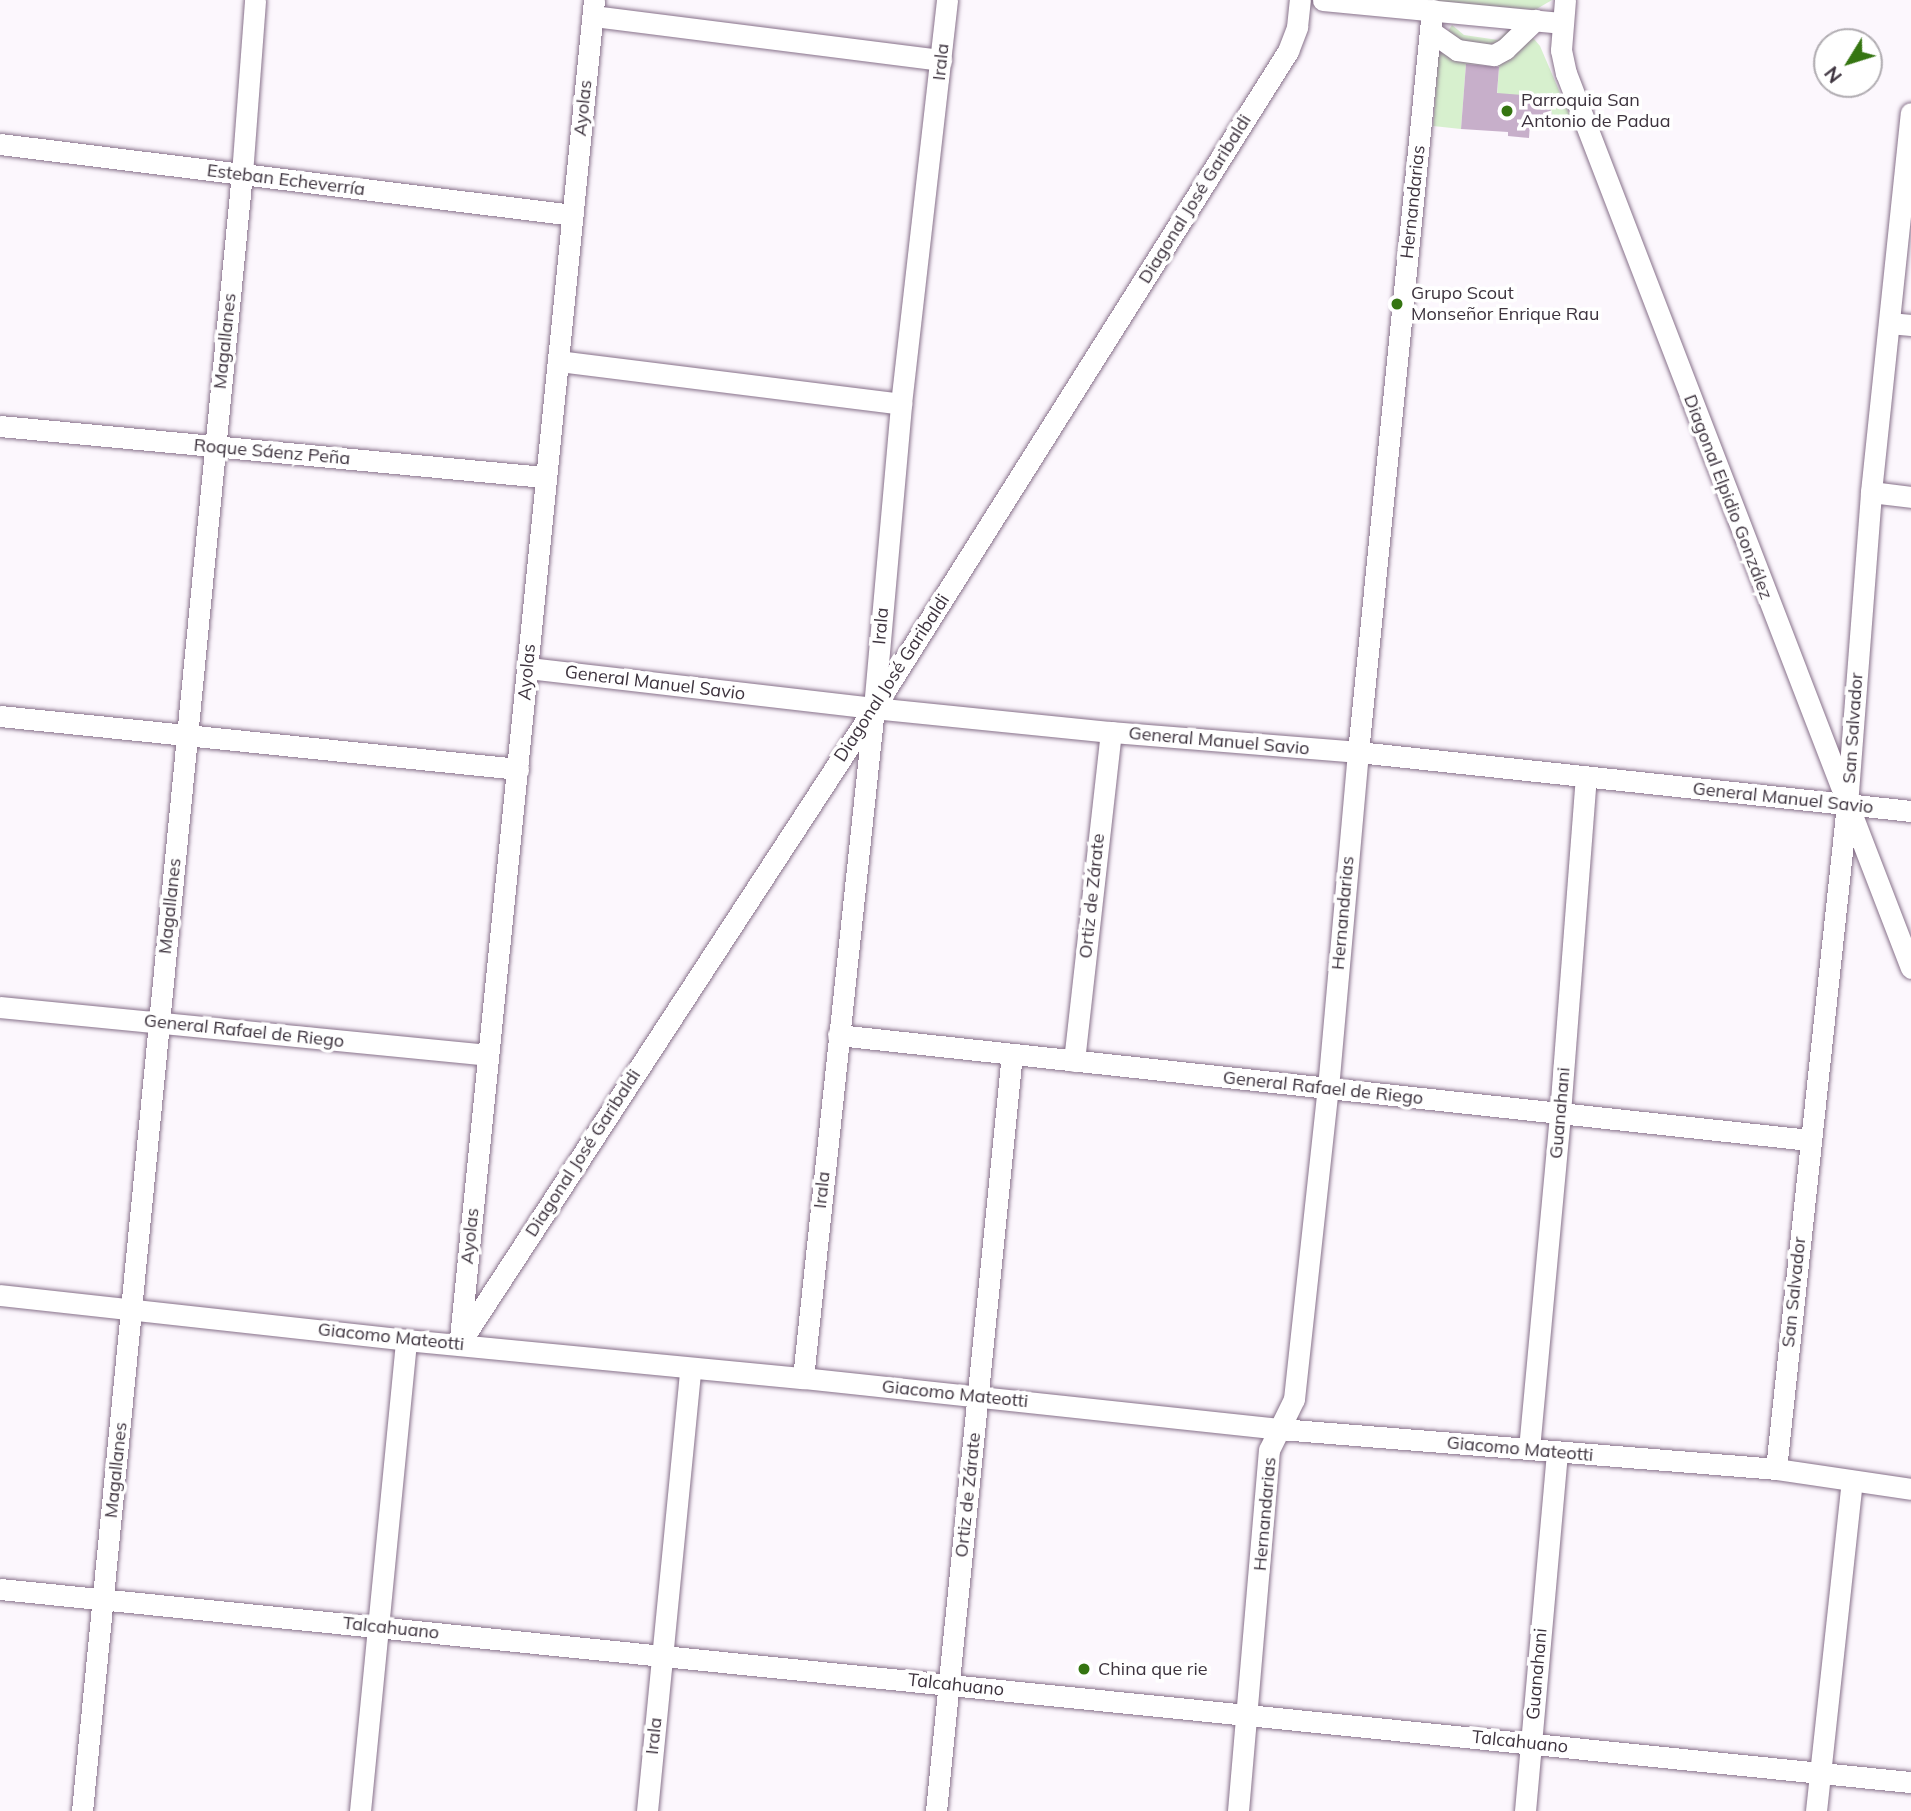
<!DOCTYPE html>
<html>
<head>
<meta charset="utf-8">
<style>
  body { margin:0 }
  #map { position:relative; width:1911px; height:1811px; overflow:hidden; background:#fcf7fd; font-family:Mulish,sans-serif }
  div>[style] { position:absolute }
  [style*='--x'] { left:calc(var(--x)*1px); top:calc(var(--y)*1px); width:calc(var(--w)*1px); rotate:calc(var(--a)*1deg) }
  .green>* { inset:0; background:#d7f0ce }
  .building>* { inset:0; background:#c7afca }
  .roads { filter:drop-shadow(0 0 2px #87718a) drop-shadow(0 0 2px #87718a) }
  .minor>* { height:21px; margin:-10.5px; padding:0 10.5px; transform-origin:10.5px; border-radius:10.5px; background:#fff }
  .dots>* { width:19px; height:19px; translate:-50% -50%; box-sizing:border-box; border:4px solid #fff; border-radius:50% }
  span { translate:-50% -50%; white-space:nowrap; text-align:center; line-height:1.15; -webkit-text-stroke:7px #fff; paint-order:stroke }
  .street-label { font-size:18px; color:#3d333e }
  .poi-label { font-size:18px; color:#3d333e }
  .left { translate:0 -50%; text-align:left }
  .north { position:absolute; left:1813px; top:28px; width:70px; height:70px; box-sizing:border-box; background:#fff; border:2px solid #b1adb2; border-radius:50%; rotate:232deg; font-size:19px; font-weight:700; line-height:28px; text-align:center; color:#3d333e }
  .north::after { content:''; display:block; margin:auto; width:24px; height:32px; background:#357511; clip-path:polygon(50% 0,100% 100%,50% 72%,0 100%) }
</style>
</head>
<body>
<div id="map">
  <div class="green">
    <div style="clip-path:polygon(1421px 0,1552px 0,1535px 10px)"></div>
    <div style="clip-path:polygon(1452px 25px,1464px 35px,1498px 40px,1510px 28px,1529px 33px,1540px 46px,1573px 123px,1555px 123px,1545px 97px,1497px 97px,1499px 66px,1466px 64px,1461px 129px,1433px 126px,1439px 45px)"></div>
  </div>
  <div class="building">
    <div style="clip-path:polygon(1466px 64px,1499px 67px,1497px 93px,1546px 97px,1556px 125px,1530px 123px,1529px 138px,1508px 136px,1508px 132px,1461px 129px)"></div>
  </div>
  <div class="roads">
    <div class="minor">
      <div style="--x:1323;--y:0;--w:241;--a:5.5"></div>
      <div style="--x:1565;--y:0;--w:50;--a:94.6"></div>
      <div style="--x:1561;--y:50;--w:24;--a:78"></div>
      <div style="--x:1566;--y:73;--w:959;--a:68.92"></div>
      <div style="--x:593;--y:16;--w:351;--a:7.2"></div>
      <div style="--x:1430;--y:31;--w:33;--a:35"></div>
      <div style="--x:1457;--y:50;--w:37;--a:8"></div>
      <div style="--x:1494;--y:55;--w:13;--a:-29"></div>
      <div style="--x:1505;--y:49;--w:42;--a:-44"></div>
      <div style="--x:0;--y:144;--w:577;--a:7.06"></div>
      <div style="--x:1889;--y:323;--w:22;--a:5"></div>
      <div style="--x:558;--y:361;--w:346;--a:7.1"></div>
      <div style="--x:0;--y:426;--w:546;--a:5.36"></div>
      <div style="--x:1871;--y:492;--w:40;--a:7.1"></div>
      <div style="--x:528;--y:668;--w:348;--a:6.6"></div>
      <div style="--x:874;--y:708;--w:238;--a:5.8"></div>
      <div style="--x:1111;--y:732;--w:248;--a:4.6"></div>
      <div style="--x:1358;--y:752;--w:556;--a:6.09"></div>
      <div style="--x:0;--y:716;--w:521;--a:5.84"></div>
      <div style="--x:0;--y:1007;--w:490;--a:5.6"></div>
      <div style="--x:838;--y:1035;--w:977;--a:6.17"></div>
      <div style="--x:1074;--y:1061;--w:331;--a:-83.6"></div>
      <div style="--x:0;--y:1295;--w:408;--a:6.3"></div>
      <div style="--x:406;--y:1340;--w:399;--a:5.5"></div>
      <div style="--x:803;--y:1378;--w:480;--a:6.1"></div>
      <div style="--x:1280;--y:1429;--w:498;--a:4.6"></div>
      <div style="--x:1776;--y:1469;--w:136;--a:8.4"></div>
      <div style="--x:460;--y:1338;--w:1345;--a:-84.28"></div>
      <div style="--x:459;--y:1344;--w:759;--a:-56.87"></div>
      <div style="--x:874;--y:708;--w:777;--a:-57.78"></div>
      <div style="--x:1288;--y:51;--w:26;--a:-69"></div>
      <div style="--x:1297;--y:27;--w:27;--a:-84"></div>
      <div style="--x:803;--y:1378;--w:674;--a:-83.95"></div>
      <div style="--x:874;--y:708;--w:305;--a:-84.9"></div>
      <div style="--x:901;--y:404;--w:407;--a:-83.5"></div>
      <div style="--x:1529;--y:1449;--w:337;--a:-84.7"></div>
      <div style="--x:1560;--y:1113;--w:336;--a:-85.6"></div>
      <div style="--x:1776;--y:1469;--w:668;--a:-83.9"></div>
      <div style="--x:1847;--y:805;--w:314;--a:-85.6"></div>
      <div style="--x:1871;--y:492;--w:381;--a:-84"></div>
      <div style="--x:0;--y:1589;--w:1921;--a:5.77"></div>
      <div style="--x:82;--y:1811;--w:1645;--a:-84.42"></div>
      <div style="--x:242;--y:174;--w:174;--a:-85.7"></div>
      <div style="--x:360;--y:1811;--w:473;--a:-84.4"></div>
      <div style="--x:647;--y:1811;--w:444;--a:-84.4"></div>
      <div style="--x:936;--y:1811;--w:761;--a:-84.27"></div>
      <div style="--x:1238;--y:1811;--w:362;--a:-85.1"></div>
      <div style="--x:1269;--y:1450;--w:57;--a:-63.9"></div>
      <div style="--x:1294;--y:1399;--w:313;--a:-83.8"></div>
      <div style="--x:1328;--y:1088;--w:337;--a:-84.9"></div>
      <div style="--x:1358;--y:752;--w:746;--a:-84.3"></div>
      <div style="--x:1525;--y:1811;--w:359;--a:-84.9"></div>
      <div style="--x:1816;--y:1811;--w:332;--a:-83.8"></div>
    </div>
  </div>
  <div class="dots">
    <div style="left:1507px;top:111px;background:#357511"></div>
    <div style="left:1397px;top:304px;background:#357511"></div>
    <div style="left:1084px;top:1669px;background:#357511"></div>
  </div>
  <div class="street-label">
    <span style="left:941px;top:62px;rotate:-84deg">Irala</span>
    <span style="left:583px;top:108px;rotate:-84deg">Ayolas</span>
    <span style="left:286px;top:180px;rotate:7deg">Esteban Echeverría</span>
    <span style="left:1195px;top:199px;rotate:-58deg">Diagonal José Garibaldi</span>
    <span style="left:1413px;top:202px;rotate:-84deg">Hernandarias</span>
    <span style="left:225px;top:341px;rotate:-84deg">Magallanes</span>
    <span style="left:272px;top:452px;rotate:5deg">Roque Sáenz Peña</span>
    <span style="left:1728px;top:497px;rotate:69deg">Diagonal Elpidio González</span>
    <span style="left:881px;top:626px;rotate:-85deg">Irala</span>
    <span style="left:527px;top:672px;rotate:-85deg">Ayolas</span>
    <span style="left:892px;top:678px;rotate:-57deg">Diagonal José Garibaldi</span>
    <span style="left:655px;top:683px;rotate:7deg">General Manuel Savio</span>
    <span style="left:1853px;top:728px;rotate:-86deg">San Salvador</span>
    <span style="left:1219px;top:741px;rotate:5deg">General Manuel Savio</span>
    <span style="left:1783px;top:798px;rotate:6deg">General Manuel Savio</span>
    <span style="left:1092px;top:896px;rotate:-84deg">Ortiz de Zárate</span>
    <span style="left:170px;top:906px;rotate:-84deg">Magallanes</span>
    <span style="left:1343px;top:913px;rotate:-85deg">Hernandarias</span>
    <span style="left:244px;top:1031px;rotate:6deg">General Rafael de Riego</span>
    <span style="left:1323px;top:1088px;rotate:6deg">General Rafael de Riego</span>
    <span style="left:1560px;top:1113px;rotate:-85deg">Guanahani</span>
    <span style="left:583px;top:1153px;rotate:-57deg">Diagonal José Garibaldi</span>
    <span style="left:822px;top:1190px;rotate:-84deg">Irala</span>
    <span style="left:470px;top:1236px;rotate:-84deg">Ayolas</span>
    <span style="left:1794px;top:1292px;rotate:-84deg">San Salvador</span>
    <span style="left:391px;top:1337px;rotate:6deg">Giacomo Mateotti</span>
    <span style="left:955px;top:1394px;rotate:6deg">Giacomo Mateotti</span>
    <span style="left:1520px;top:1449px;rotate:5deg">Giacomo Mateotti</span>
    <span style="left:116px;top:1470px;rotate:-84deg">Magallanes</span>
    <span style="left:968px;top:1495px;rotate:-84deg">Ortiz de Zárate</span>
    <span style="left:1265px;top:1514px;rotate:-85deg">Hernandarias</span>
    <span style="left:391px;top:1628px;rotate:6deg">Talcahuano</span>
    <span style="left:1537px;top:1674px;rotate:-85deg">Guanahani</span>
    <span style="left:956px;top:1685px;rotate:6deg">Talcahuano</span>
    <span style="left:654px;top:1736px;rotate:-84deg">Irala</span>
    <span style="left:1520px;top:1742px;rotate:6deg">Talcahuano</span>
  </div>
  <div class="poi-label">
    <span class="left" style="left:1521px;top:111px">Parroquia San<br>Antonio de Padua</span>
    <span class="left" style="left:1411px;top:304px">Grupo Scout<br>Monseñor Enrique Rau</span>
    <span class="left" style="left:1098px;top:1669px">China que rie</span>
  </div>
  <div class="north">N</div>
</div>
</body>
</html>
